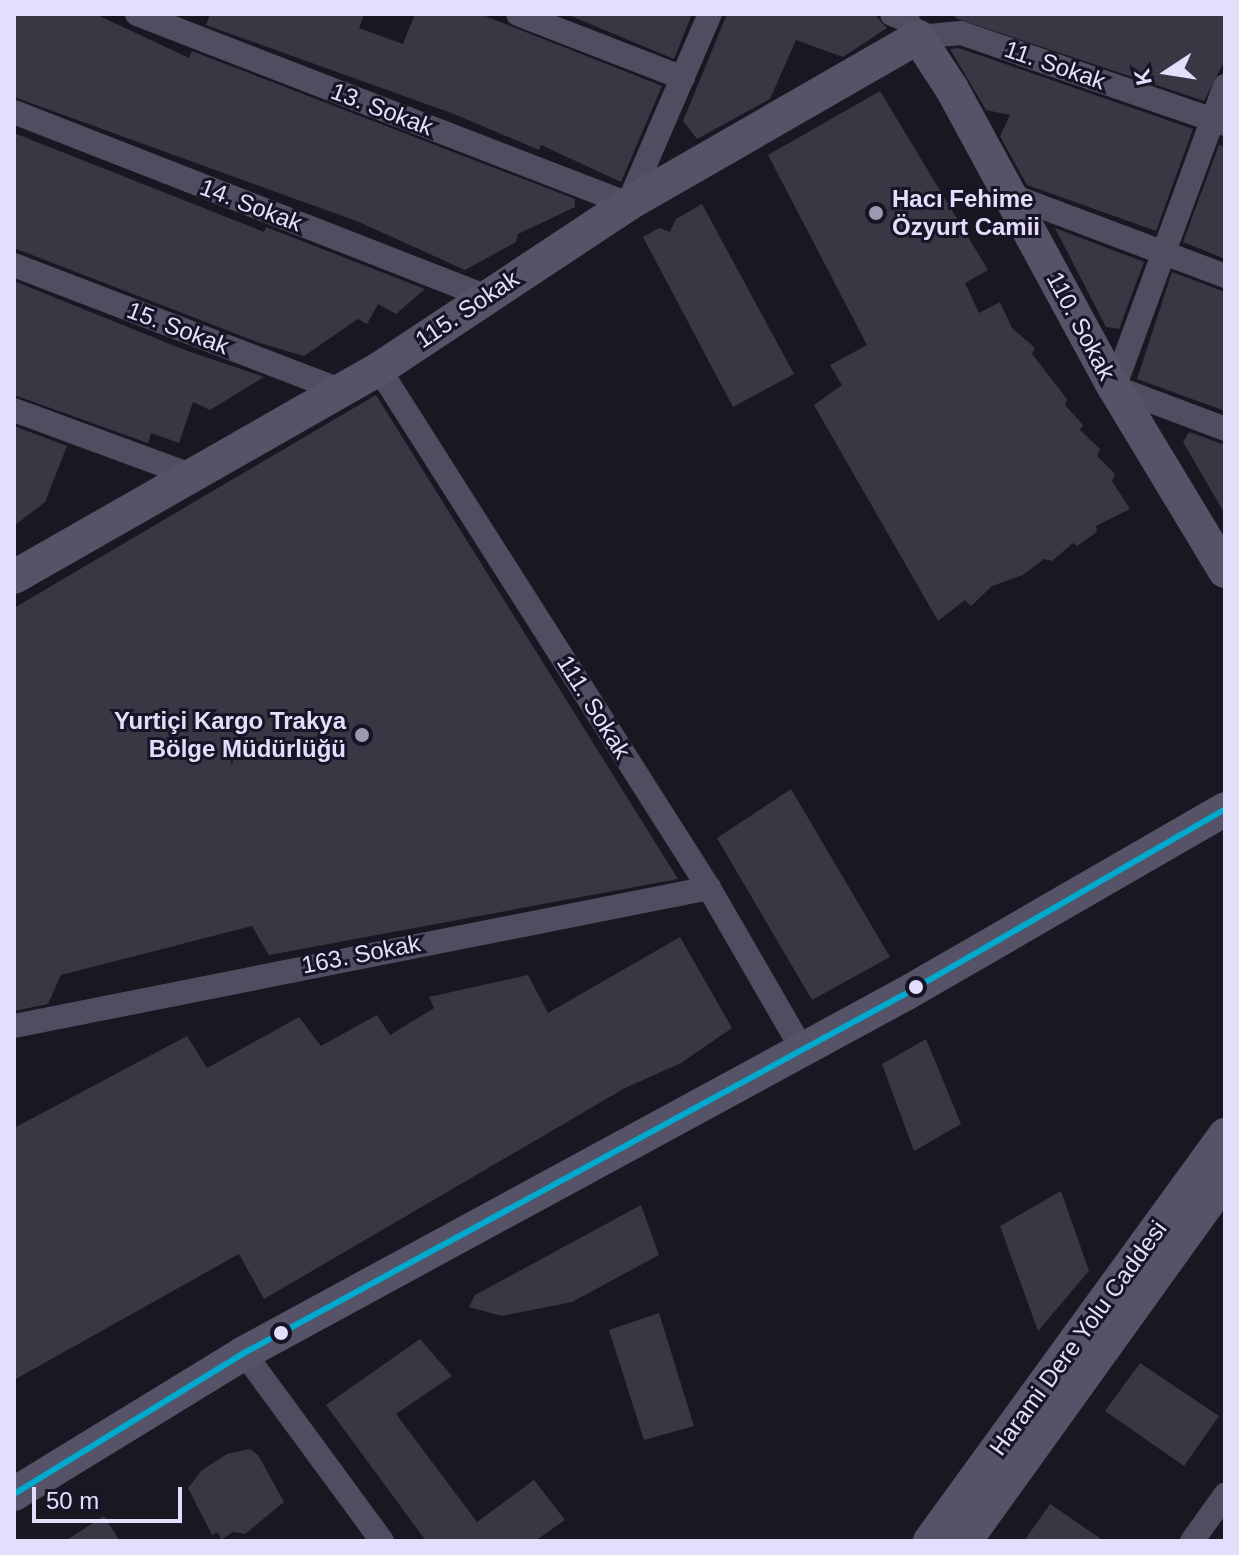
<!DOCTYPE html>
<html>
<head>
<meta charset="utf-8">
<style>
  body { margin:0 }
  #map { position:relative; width:1239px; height:1555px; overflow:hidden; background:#1a1722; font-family:Helvetica,sans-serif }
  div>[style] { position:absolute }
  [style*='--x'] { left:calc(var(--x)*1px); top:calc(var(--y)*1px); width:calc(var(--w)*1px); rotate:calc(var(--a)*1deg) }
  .building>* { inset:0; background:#3a3643 }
  .street>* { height:24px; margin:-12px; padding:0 12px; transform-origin:12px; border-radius:12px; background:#514d61 }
  .secondary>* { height:34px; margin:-17px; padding:0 17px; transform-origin:17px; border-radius:17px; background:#565267 }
  .bus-1>* { height:6px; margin:-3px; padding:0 3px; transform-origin:3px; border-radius:3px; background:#00a9ce }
  .dots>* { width:22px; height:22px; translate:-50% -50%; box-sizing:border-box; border:4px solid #191326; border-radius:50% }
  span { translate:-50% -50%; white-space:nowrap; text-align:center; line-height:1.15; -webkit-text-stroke:6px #191326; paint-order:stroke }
  .street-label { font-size:24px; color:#e4ddfb }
  .poi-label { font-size:24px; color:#e4ddfb; font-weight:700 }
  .left { translate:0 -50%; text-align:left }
  .right { translate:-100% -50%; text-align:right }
  .frame { position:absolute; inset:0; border:16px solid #e4ddfb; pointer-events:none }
  .north { position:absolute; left:1127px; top:32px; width:80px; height:80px; -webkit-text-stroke:6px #191326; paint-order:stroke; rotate:258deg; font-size:22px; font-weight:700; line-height:32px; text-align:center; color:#e4ddfb }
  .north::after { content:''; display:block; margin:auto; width:28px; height:36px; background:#e4ddfb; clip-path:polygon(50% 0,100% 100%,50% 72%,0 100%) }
  .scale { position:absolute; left:32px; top:1487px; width:150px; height:36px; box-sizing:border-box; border:4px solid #e4ddfb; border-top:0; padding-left:10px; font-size:24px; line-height:28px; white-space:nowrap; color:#e4ddfb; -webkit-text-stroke:6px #191326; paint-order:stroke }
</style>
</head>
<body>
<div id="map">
  <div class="building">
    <div style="clip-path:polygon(14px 14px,95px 14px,189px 58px,192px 51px,575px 199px,575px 207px,518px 234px,516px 242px,465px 270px,359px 222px,14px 97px)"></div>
    <div style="clip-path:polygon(210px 14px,364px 14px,359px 28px,403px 44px,415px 14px,480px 14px,662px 86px,621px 182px,541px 145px,539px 150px,454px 114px,206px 25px)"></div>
    <div style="clip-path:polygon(566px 14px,692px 14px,674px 59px)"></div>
    <div style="clip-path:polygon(727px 14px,874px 14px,887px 28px,843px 57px,796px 40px,770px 99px,697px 139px,683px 121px)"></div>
    <div style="clip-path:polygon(956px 14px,1225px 14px,1225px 60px,1204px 101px,955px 18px)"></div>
    <div style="clip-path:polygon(959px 48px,1193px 129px,1156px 231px,1027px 185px,1000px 136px,1010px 115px,986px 110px,950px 49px)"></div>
    <div style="clip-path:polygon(880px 91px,988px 270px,965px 283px,979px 313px,1000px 302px,1012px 328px,1035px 348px,1032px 354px,1067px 399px,1065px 405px,1083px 425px,1080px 430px,1100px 449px,1097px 456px,1115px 474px,1112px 481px,1130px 509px,1096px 526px,1097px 532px,1077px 546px,1073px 543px,1052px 561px,1044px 559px,1023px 575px,992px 586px,971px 606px,965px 600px,938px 621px,814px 405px,842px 385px,830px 365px,867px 345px,768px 155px)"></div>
    <div style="clip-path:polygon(14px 133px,264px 232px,266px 227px,425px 289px,396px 314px,378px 304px,367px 324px,358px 319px,304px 356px,260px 343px,14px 248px)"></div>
    <div style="clip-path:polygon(1219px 145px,1225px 147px,1225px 259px,1183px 242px)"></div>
    <div style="clip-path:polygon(702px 204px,794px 374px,733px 407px,643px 237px,659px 228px,670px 232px,676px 219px)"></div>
    <div style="clip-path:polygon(1055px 228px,1144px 262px,1119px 329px,1106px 327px)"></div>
    <div style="clip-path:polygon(1172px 272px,1225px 292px,1225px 411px,1137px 379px)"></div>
    <div style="clip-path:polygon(14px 281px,182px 349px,264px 377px,210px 410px,193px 402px,179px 443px,151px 433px,148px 443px,14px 395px)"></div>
    <div style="clip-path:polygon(376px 395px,678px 879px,269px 955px,252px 926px,61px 975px,48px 1004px,14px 1011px,14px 608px)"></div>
    <div style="clip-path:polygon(14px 426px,67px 446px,45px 502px,14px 526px)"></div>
    <div style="clip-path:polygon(1189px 432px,1225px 445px,1225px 514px,1183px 442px)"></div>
    <div style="clip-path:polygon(791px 789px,890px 957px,812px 1000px,717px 838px)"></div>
    <div style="clip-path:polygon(680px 937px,732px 1028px,681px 1063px,625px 1088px,264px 1299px,239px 1254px,14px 1380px,14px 1128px,187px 1036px,207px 1068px,299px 1017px,321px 1046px,377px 1015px,390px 1035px,434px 1008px,429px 997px,528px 975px,548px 1013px)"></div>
    <div style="clip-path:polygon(926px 1039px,961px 1124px,914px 1151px,882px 1064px)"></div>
    <div style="clip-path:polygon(1061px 1191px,1089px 1271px,1038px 1331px,1000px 1226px)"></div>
    <div style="clip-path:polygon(641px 1205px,659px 1255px,572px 1302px,502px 1316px,469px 1307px,475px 1295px)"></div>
    <div style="clip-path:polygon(659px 1313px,694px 1426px,644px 1440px,609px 1330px)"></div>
    <div style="clip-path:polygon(420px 1339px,452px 1376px,396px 1414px,477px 1522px,534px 1480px,565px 1520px,535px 1541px,426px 1541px,326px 1405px)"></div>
    <div style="clip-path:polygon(1140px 1363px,1219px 1416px,1184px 1466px,1105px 1411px)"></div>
    <div style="clip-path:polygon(250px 1449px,258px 1455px,284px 1502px,245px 1534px,233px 1532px,221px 1540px,218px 1532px,212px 1535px,188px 1488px,202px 1470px,227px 1454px)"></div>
    <div style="clip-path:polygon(1050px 1504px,1104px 1541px,1024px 1541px)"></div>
    <div style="clip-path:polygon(104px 1516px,120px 1541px,65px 1541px)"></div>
  </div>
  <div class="street">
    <div style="--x:137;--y:14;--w:526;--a:21.15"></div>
    <div style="--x:628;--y:204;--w:207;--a:-66.7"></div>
    <div style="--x:518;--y:14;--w:177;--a:21.2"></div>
    <div style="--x:892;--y:14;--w:16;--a:22"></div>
    <div style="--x:907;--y:20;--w:20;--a:57"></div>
    <div style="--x:918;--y:37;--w:43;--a:-5.3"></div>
    <div style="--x:961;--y:33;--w:279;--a:19"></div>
    <div style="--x:1225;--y:86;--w:321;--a:110.2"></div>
    <div style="--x:1114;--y:387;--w:119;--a:20.7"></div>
    <div style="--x:14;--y:112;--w:508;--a:21.36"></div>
    <div style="--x:1010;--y:195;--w:230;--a:20.6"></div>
    <div style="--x:14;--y:265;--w:351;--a:21"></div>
    <div style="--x:379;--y:369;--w:615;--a:57.55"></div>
    <div style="--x:709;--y:888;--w:186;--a:60"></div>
    <div style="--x:14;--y:410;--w:191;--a:20.2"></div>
    <div style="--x:14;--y:1026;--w:709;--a:-11.23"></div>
    <div style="--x:244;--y:1353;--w:233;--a:53.7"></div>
    <div style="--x:1192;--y:1541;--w:57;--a:-54.3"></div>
  </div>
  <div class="secondary">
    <div style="--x:14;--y:577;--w:420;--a:-29.7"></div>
    <div style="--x:379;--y:369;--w:299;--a:-33.5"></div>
    <div style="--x:628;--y:204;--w:335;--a:-29.9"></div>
    <div style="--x:918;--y:37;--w:62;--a:56.8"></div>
    <div style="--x:952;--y:89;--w:339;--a:61.5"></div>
    <div style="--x:1114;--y:387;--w:215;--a:58.9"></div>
    <div style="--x:14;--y:1494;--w:270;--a:-31.5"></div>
    <div style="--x:244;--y:1353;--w:752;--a:-28.51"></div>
    <div style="--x:905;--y:994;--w:370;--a:-30"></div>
    <div style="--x:930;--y:1541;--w:502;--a:-54"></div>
    <div style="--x:965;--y:1541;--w:446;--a:-54.3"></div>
  </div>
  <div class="bus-1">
    <div style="--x:14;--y:1494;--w:270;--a:-31.5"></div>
    <div style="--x:244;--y:1353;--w:752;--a:-28.51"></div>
    <div style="--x:905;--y:994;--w:370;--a:-30"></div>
  </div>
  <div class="dots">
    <div style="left:876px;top:213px;background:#9d98af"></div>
    <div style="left:362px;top:735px;background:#9d98af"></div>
    <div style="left:916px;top:987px;background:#e4ddfb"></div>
    <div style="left:281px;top:1333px;background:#e4ddfb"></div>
  </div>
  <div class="street-label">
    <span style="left:1055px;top:65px;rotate:19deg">11. Sokak</span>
    <span style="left:382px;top:109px;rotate:21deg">13. Sokak</span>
    <span style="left:251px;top:205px;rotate:21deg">14. Sokak</span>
    <span style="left:467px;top:309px;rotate:-34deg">115. Sokak</span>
    <span style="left:1081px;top:326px;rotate:62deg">110. Sokak</span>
    <span style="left:178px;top:328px;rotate:21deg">15. Sokak</span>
    <span style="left:594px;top:707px;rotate:58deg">111. Sokak</span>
    <span style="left:361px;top:954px;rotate:-11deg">163. Sokak</span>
    <span style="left:1078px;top:1338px;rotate:-54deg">Harami Dere Yolu Caddesi</span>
  </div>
  <div class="poi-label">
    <span class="left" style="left:892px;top:213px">Hacı Fehime<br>Özyurt Camii</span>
    <span class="right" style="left:346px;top:735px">Yurtiçi Kargo Trakya<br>Bölge Müdürlüğü</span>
  </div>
  <div class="frame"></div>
  <div class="north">K</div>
  <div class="scale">50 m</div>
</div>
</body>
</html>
